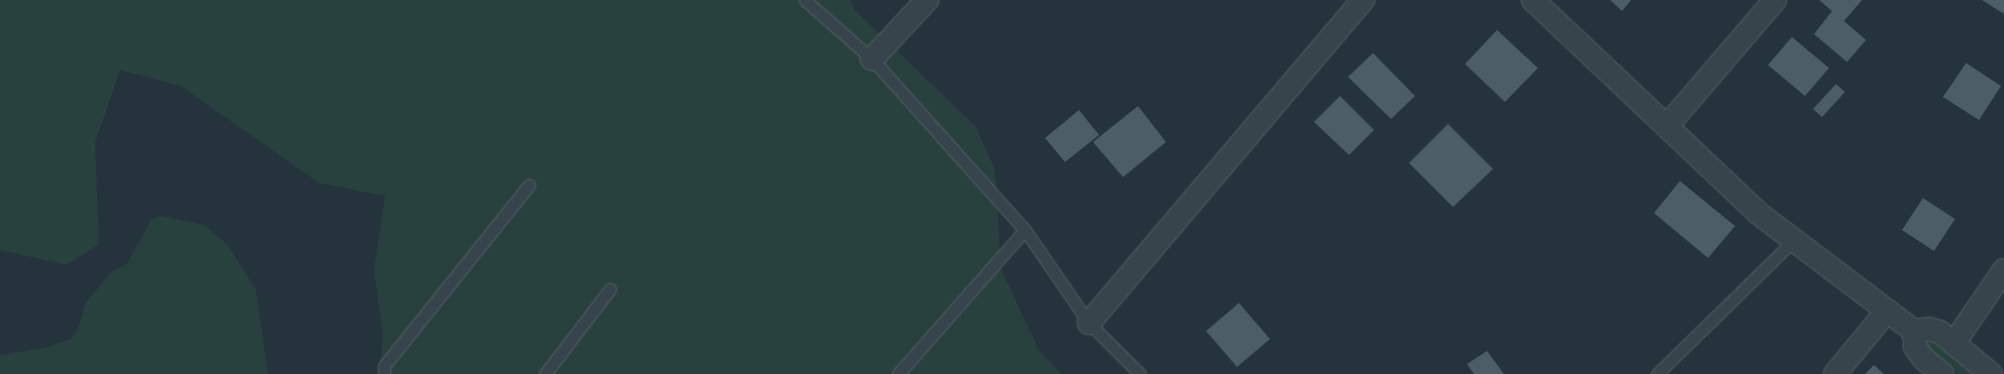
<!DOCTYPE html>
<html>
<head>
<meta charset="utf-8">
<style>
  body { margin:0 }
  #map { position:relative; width:2004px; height:374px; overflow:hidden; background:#24333c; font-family:Ubuntu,sans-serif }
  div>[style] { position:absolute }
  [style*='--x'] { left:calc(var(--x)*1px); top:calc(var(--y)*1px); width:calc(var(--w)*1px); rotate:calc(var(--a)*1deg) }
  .green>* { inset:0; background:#29413e }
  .building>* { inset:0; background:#4d5d67 }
  .roads { filter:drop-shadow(0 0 1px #56626a) drop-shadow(0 0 1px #56626a) }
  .service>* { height:11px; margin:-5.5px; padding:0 5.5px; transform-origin:5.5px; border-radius:5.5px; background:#38444c }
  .minor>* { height:22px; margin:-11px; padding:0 11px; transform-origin:11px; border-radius:11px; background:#38444c }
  span { translate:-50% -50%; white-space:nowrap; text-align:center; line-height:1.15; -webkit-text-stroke:3.5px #1d2931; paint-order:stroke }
</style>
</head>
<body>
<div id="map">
  <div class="green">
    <div style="clip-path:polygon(0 0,850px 0,854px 9px,976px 127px,995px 170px,1001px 269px,1039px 350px,1061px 374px,380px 374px,383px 336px,374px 270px,385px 196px,319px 183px,181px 86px,120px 70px,95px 143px,99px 244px,67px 265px,0 250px)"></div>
    <div style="clip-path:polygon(162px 216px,204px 225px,228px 245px,256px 290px,268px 374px,0 374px,0 355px,48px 347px,72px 338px,79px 326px,85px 304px,113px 270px,127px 264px,152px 218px)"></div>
    <div style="clip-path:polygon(1930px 342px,1934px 342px,1973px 374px,1958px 374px,1929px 349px,1927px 344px)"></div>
  </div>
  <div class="building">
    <div style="clip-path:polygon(1610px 0,1631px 0,1622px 11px)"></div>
    <div style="clip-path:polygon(1819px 0,1862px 0,1844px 21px,1866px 40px,1847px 62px,1814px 34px,1832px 11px)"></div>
    <div style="clip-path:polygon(1982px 0,2004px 0,2004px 14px)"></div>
    <div style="clip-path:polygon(1497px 30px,1538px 68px,1505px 102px,1465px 64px)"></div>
    <div style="clip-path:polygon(1792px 37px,1829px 68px,1805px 96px,1768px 65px)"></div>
    <div style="clip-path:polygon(1373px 53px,1415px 96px,1391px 119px,1348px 77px)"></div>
    <div style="clip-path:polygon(1966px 63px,2001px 86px,1979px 120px,1943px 97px)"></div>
    <div style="clip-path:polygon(1836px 84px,1845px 92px,1822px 117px,1813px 109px)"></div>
    <div style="clip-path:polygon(1340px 96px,1374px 130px,1349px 155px,1314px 122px)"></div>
    <div style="clip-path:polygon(1138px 106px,1166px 142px,1123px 177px,1093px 142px)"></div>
    <div style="clip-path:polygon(1079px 110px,1099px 135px,1065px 162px,1045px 138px)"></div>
    <div style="clip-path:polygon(1448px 124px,1493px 169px,1453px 207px,1409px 163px)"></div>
    <div style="clip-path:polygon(1680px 181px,1735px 226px,1708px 258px,1654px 213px)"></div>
    <div style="clip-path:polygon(1923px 198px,1955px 219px,1934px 251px,1902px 230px)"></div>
    <div style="clip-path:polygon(1239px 303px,1270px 339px,1237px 367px,1206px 331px)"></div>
    <div style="clip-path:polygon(1487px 351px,1504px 374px,1474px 374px,1467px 364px)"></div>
    <div style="clip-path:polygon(1874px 365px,1884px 374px,1865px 374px)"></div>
  </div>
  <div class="roads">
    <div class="service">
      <div style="--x:805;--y:0;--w:89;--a:41.4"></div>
      <div style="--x:872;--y:59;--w:229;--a:48.2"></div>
      <div style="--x:1025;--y:230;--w:113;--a:55.5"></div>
      <div style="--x:1089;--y:323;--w:72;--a:45"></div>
      <div style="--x:384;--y:374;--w:8;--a:-90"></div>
      <div style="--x:384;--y:366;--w:232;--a:-51.3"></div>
      <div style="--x:545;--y:374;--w:107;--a:-52.6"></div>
      <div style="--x:898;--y:374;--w:192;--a:-48.6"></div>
      <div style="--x:1657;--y:374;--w:192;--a:-44.4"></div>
    </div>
    <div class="minor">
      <div style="--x:1533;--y:0;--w:310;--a:43.4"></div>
      <div style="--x:1758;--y:213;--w:196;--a:37.1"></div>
      <div style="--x:1914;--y:331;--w:15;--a:-8"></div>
      <div style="--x:1929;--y:329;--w:11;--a:15"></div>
      <div style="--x:1940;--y:332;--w:66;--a:39.5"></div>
      <div style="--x:872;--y:59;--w:81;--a:-47"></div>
      <div style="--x:1667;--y:126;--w:166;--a:-49.4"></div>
      <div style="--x:1089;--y:323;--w:424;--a:-49.7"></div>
      <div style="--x:1914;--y:331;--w:16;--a:86"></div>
      <div style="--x:1915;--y:347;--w:14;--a:54"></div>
      <div style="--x:1923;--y:358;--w:25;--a:40"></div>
      <div style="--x:1954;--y:343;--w:88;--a:-55.6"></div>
      <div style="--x:1835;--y:374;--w:82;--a:-50.5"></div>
    </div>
  </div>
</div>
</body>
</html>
